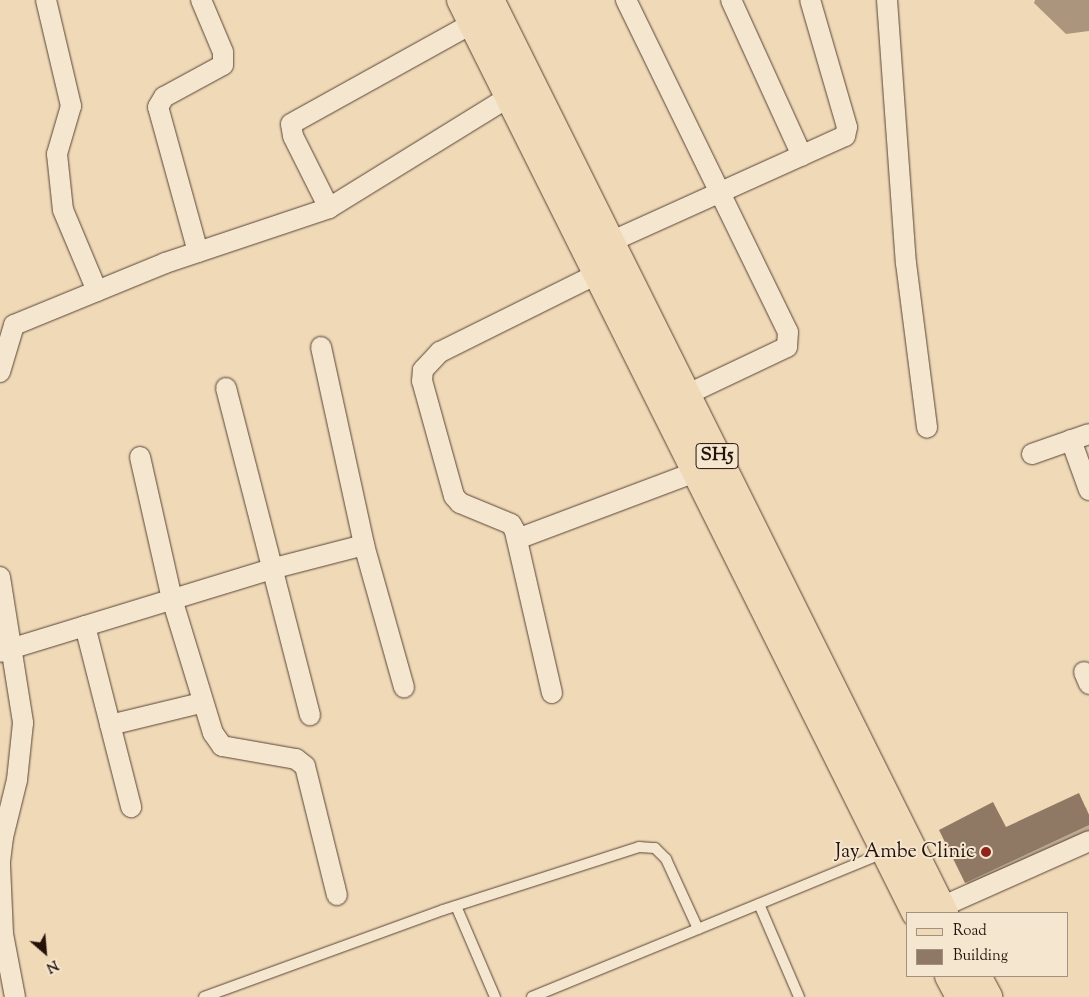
<!DOCTYPE html>
<html>
<head>
<meta charset="utf-8">
<style>
  body { margin:0 }
  #map { position:relative; width:1089px; height:997px; overflow:hidden; background:#f0d9b7; font-family:"Sorts Mill Goudy",serif }
  div>[style] { position:absolute }
  [style*='--x'] { left:calc(var(--x)*1px); top:calc(var(--y)*1px); width:calc(var(--w)*1px); rotate:calc(var(--a)*1deg) }
  .water>* { inset:0; background:#ab957d }
  .shadow>* { inset:0; background:#0003 }
  .building>* { inset:0; background:#8f7964 }
  .roads { filter:drop-shadow(0 0 1px #584436) drop-shadow(0 0 1px #584436) }
  .lane>* { height:10px; margin:-5px; padding:0 5px; transform-origin:5px; border-radius:5px; background:#f5e6d0 }
  .street>* { height:20px; margin:-10px; padding:0 10px; transform-origin:10px; border-radius:10px; background:#f5e6d0 }
  .primary>* { height:28px; margin:-14px; padding:0 14px; transform-origin:14px; border-radius:14px; background:#f0d9b7 }
  .dots>* { width:14px; height:14px; translate:-50% -50%; box-sizing:border-box; border:2px solid #f5e6d0; border-radius:50% }
  span { translate:-50% -50%; white-space:nowrap; text-align:center; line-height:1.15; -webkit-text-stroke:4px #f5e6d0; paint-order:stroke }
  .shield-label span { padding:1px 4px; background:#f5e6d0; border:1px solid; border-radius:4px; -webkit-text-stroke-width:0 }
  .shield-label { font-size:19px; color:#25120b; font-weight:700 }
  .poi-label { font-size:20px; color:#25120b }
  .right { translate:-100% -50%; text-align:right }
  .legend { position:absolute; left:906px; top:912px; width:162px; height:65px; box-sizing:border-box; background:#f5e6d0; border:1px solid #a29181; margin:0; padding:6px 9px; list-style:none; font-size:15px; color:#25120b }
  .legend li { display:flex; align-items:center; gap:10px; height:25px }
  .legend b { width:25px; border:1px solid #a29181 }
  .north { position:absolute; left:20px; top:927px; width:50px; height:50px; -webkit-text-stroke:4px #f5e6d0; paint-order:stroke; rotate:153deg; font-size:14px; font-weight:700; line-height:20px; text-align:center; color:#25120b }
  .north::after { content:''; display:block; margin:auto; width:18px; height:22px; background:#25120b; clip-path:polygon(50% 0,100% 100%,50% 72%,0 100%) }
</style>
</head>
<body>
<div id="map">
  <div class="water">
    <div style="clip-path:polygon(1035px 0,1089px 0,1089px 31px,1066px 34px,1034px 3px)"></div>
  </div>
  <div class="shadow">
    <div style="clip-path:polygon(1086px 807px,1089px 815px,1089px 841px,974px 894px,966px 882px)"></div>
  </div>
  <div class="building">
    <div style="clip-path:polygon(1079px 793px,1089px 815px,1089px 825px,965px 883px,939px 830px,993px 802px,1006px 827px)"></div>
  </div>
  <div class="roads">
    <div class="lane">
      <div style="--x:759;--y:904;--w:101;--a:66.7"></div>
      <div style="--x:456;--y:906;--w:99;--a:66.8"></div>
      <div style="--x:204;--y:997;--w:254;--a:-20"></div>
      <div style="--x:443;--y:910;--w:206;--a:-17.8"></div>
      <div style="--x:639;--y:847;--w:16;--a:4"></div>
      <div style="--x:655;--y:848;--w:16;--a:45"></div>
      <div style="--x:666;--y:859;--w:77;--a:65.4"></div>
      <div style="--x:532;--y:997;--w:382;--a:-22.3"></div>
    </div>
    <div class="street">
      <div style="--x:46;--y:0;--w:109;--a:76.7"></div>
      <div style="--x:71;--y:106;--w:50;--a:106.3"></div>
      <div style="--x:57;--y:154;--w:56;--a:83.9"></div>
      <div style="--x:63;--y:210;--w:88;--a:67.2"></div>
      <div style="--x:626;--y:0;--w:369;--a:64"></div>
      <div style="--x:788;--y:332;--w:15;--a:94"></div>
      <div style="--x:787;--y:347;--w:112;--a:154.6"></div>
      <div style="--x:731;--y:0;--w:171;--a:65.5"></div>
      <div style="--x:887;--y:0;--w:264;--a:85.9"></div>
      <div style="--x:906;--y:263;--w:166;--a:82.7"></div>
      <div style="--x:329;--y:208;--w:80;--a:-116.6"></div>
      <div style="--x:293;--y:136;--w:12;--a:-99"></div>
      <div style="--x:291;--y:124;--w:208;--a:-29"></div>
      <div style="--x:610;--y:242;--w:258;--a:-24.3"></div>
      <div style="--x:845;--y:136;--w:9;--a:-77"></div>
      <div style="--x:847;--y:127;--w:132;--a:-106.2"></div>
      <div style="--x:198;--y:252;--w:150;--a:-105.4"></div>
      <div style="--x:158;--y:107;--w:12;--a:-59"></div>
      <div style="--x:164;--y:97;--w:67;--a:-28.5"></div>
      <div style="--x:223;--y:65;--w:13;--a:-90"></div>
      <div style="--x:223;--y:52;--w:56;--a:-112.9"></div>
      <div style="--x:321;--y:347;--w:203;--a:77.7"></div>
      <div style="--x:364;--y:545;--w:148;--a:74.3"></div>
      <div style="--x:0;--y:372;--w:49;--a:-73.4"></div>
      <div style="--x:14;--y:325;--w:163;--a:-22.3"></div>
      <div style="--x:165;--y:263;--w:173;--a:-18.5"></div>
      <div style="--x:329;--y:208;--w:211;--a:-31.7"></div>
      <div style="--x:226;--y:388;--w:338;--a:75.6"></div>
      <div style="--x:1071;--y:440;--w:53;--a:70.2"></div>
      <div style="--x:1032;--y:454;--w:60;--a:-19.3"></div>
      <div style="--x:140;--y:457;--w:146;--a:77.3"></div>
      <div style="--x:172;--y:599;--w:140;--a:73"></div>
      <div style="--x:213;--y:733;--w:16;--a:55"></div>
      <div style="--x:222;--y:746;--w:75;--a:10"></div>
      <div style="--x:296;--y:759;--w:11;--a:38"></div>
      <div style="--x:305;--y:766;--w:133;--a:76.1"></div>
      <div style="--x:517;--y:539;--w:193;--a:-20.6"></div>
      <div style="--x:0;--y:577;--w:148;--a:81"></div>
      <div style="--x:23;--y:723;--w:57;--a:96"></div>
      <div style="--x:17;--y:780;--w:59;--a:103.8"></div>
      <div style="--x:3;--y:837;--w:25;--a:97"></div>
      <div style="--x:85;--y:626;--w:187;--a:75.7"></div>
      <div style="--x:0;--y:652;--w:283;--a:-17"></div>
      <div style="--x:271;--y:569;--w:96;--a:-14.5"></div>
      <div style="--x:1084;--y:672;--w:13;--a:67"></div>
      <div style="--x:552;--y:693;--w:166;--a:-102.9"></div>
      <div style="--x:515;--y:531;--w:8;--a:-120"></div>
      <div style="--x:511;--y:524;--w:55;--a:-157.6"></div>
      <div style="--x:460;--y:503;--w:9;--a:-131"></div>
      <div style="--x:454;--y:496;--w:119;--a:-105.5"></div>
      <div style="--x:422;--y:381;--w:11;--a:-85"></div>
      <div style="--x:423;--y:370;--w:25;--a:-47"></div>
      <div style="--x:440;--y:352;--w:178;--a:-26.4"></div>
      <div style="--x:110;--y:725;--w:94;--a:-13.6"></div>
      <div style="--x:0;--y:865;--w:69;--a:87.5"></div>
      <div style="--x:3;--y:934;--w:64;--a:79.2"></div>
      <div style="--x:941;--y:907;--w:162;--a:-24"></div>
    </div>
    <div class="primary">
      <div style="--x:461;--y:0;--w:1020;--a:63.51"></div>
      <div style="--x:490;--y:0;--w:1020;--a:63.56"></div>
      <div style="--x:949;--y:976;--w:24;--a:62"></div>
      <div style="--x:977;--y:976;--w:24;--a:62"></div>
    </div>
  </div>
  <div class="dots">
    <div style="left:986px;top:852px;background:#8f2418"></div>
  </div>
  <div class="shield-label">
    <span style="left:717px;top:456px">SH5</span>
  </div>
  <div class="poi-label">
    <span class="right" style="left:975px;top:852px">Jay Ambe Clinic</span>
  </div>
  <ul class="legend">
  <li><b style="height:6px;background:#f0d9b7"></b>Road</li>
  <li><b style="height:14px;background:#8f7964"></b>Building</li>
  </ul>
  <div class="north">N</div>
</div>
</body>
</html>
